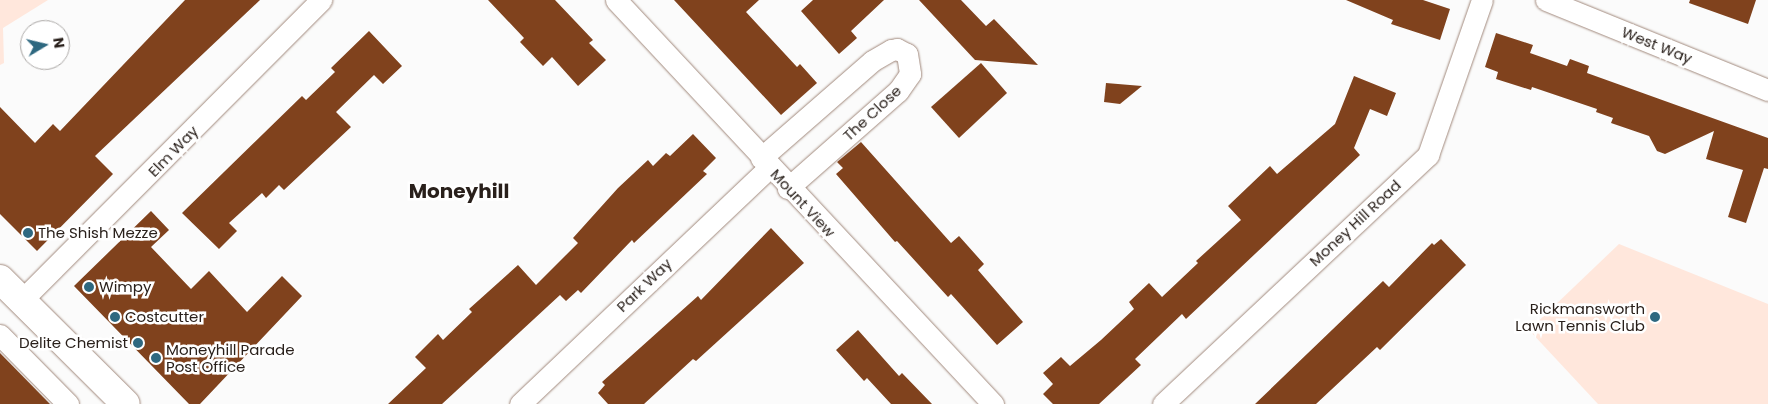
<!DOCTYPE html>
<html>
<head>
<meta charset="utf-8">
<style>
  body { margin:0 }
  #map { position:relative; width:1768px; height:404px; overflow:hidden; background:#fbfbfb; font-family:Poppins,sans-serif }
  div>[style] { position:absolute }
  [style*='--x'] { left:calc(var(--x)*1px); top:calc(var(--y)*1px); width:calc(var(--w)*1px); rotate:calc(var(--a)*1deg) }
  .green>* { inset:0; background:#ffe7dc }
  .building>* { inset:0; background:#80421d }
  .roads { filter:drop-shadow(0 0 1px #a1897c) drop-shadow(0 0 1px #a1897c) }
  .minor>* { height:21px; margin:-10.5px; padding:0 10.5px; transform-origin:10.5px; border-radius:10.5px; background:#fff }
  .primary>* { height:28px; margin:-14px; padding:0 14px; transform-origin:14px; border-radius:14px; background:#fff }
  .dots>* { width:14px; height:14px; translate:-50% -50%; box-sizing:border-box; border:2px solid #fff; border-radius:50% }
  span { translate:-50% -50%; white-space:nowrap; text-align:center; line-height:1.15; -webkit-text-stroke:5px #fff; paint-order:stroke }
  .street-label { font-size:15px; color:#29201b }
  .poi-label { font-size:15px; color:#29201b }
  .left { translate:0 -50%; text-align:left }
  .right { translate:-100% -50%; text-align:right }
  .district-label { font-size:20px; color:#29201b; font-weight:700 }
  .north { position:absolute; left:20px; top:20px; width:50px; height:50px; box-sizing:border-box; background:#fff; border:1px solid #a9a6a4; border-radius:50%; rotate:81deg; font-size:14px; font-weight:700; line-height:20px; text-align:center; color:#29201b }
  .north::after { content:''; display:block; margin:auto; width:18px; height:22px; background:#2e6880; clip-path:polygon(50% 0,100% 100%,50% 72%,0 100%) }
</style>
</head>
<body>
<div id="map">
  <div class="green">
    <div style="clip-path:polygon(0 0,48px 0,3px 28px,4px 63px,0 65px)"></div>
    <div style="clip-path:polygon(1619px 244px,1768px 304px,1768px 404px,1598px 404px,1529px 330px)"></div>
  </div>
  <div class="building">
    <div style="clip-path:polygon(185px 0,260px 0,95px 156px,113px 174px,37px 251px,0 214px,0 107px,35px 143px,53px 124px,60px 131px)"></div>
    <div style="clip-path:polygon(488px 0,555px 0,593px 40px,589px 43px,606px 60px,578px 86px,552px 57px,543px 66px,520px 42px,524px 38px)"></div>
    <div style="clip-path:polygon(674px 0,759px 0,746px 12px,797px 67px,800px 64px,817px 83px,781px 115px)"></div>
    <div style="clip-path:polygon(813px 0,884px 0,851px 31px,857px 38px,839px 54px,801px 11px)"></div>
    <div style="clip-path:polygon(919px 0,961px 0,986px 26px,994px 19px,1038px 65px,975px 60px)"></div>
    <div style="clip-path:polygon(1346px 0,1423px 0,1450px 9px,1440px 40px,1391px 24px,1393px 20px)"></div>
    <div style="clip-path:polygon(1690px 0,1756px 0,1748px 24px,1689px 3px)"></div>
    <div style="clip-path:polygon(369px 31px,402px 66px,383px 84px,374px 75px,336px 112px,351px 127px,284px 190px,279px 185px,266px 198px,262px 193px,229px 223px,237px 231px,219px 249px,182px 213px,302px 96px,306px 100px,335px 72px,331px 68px)"></div>
    <div style="clip-path:polygon(1496px 33px,1533px 45px,1530px 53px,1567px 66px,1570px 59px,1589px 66px,1587px 73px,1768px 138px,1768px 169px,1764px 168px,1746px 223px,1728px 217px,1743px 170px,1706px 159px,1714px 131px,1665px 154px,1657px 151px,1649px 136px,1611px 123px,1613px 118px,1596px 112px,1597px 109px,1532px 87px,1531px 90px,1496px 79px,1498px 72px,1485px 67px)"></div>
    <div style="clip-path:polygon(981px 63px,1007px 93px,959px 138px,931px 107px)"></div>
    <div style="clip-path:polygon(1354px 76px,1396px 93px,1387px 116px,1370px 109px,1354px 148px,1360px 155px,1186px 319px,1182px 314px,1135px 359px,1141px 365px,1099px 404px,1053px 404px,1043px 394px,1053px 384px,1043px 373px,1061px 357px,1070px 366px,1101px 340px,1134px 309px,1129px 302px,1149px 283px,1162px 297px,1198px 263px,1196px 261px,1241px 220px,1228px 206px,1270px 166px,1277px 174px,1335px 124px)"></div>
    <div style="clip-path:polygon(1106px 83px,1142px 86px,1120px 104px,1104px 102px)"></div>
    <div style="clip-path:polygon(693px 134px,716px 158px,703px 171px,707px 174px,634px 243px,632px 240px,581px 293px,578px 290px,566px 301px,560px 295px,442px 404px,388px 404px,426px 368px,415px 357px,438px 334px,443px 340px,472px 312px,469px 309px,518px 265px,536px 285px,578px 243px,573px 238px,618px 188px,648px 160px,653px 166px,666px 153px,670px 156px)"></div>
    <div style="clip-path:polygon(861px 142px,951px 243px,959px 236px,984px 264px,978px 270px,1023px 322px,997px 345px,951px 294px,948px 297px,897px 241px,895px 242px,836px 174px,843px 168px,837px 162px)"></div>
    <div style="clip-path:polygon(151px 211px,169px 230px,151px 247px,191px 289px,209px 271px,247px 312px,282px 276px,302px 296px,200px 404px,189px 404px,74px 286px)"></div>
    <div style="clip-path:polygon(771px 228px,804px 263px,696px 361px,693px 359px,644px 404px,608px 404px,598px 393px,605px 385px,602px 382px,698px 296px,701px 300px)"></div>
    <div style="clip-path:polygon(1441px 239px,1466px 265px,1380px 350px,1377px 347px,1316px 404px,1255px 404px,1383px 281px,1389px 287px,1432px 243px,1434px 245px)"></div>
    <div style="clip-path:polygon(858px 330px,899px 376px,902px 373px,932px 404px,891px 404px,867px 378px,864px 381px,836px 350px)"></div>
    <div style="clip-path:polygon(0 353px,50px 404px,0 404px)"></div>
  </div>
  <div class="roads">
    <div class="minor">
      <div style="--x:616;--y:0;--w:553;--a:46.98"></div>
      <div style="--x:1546;--y:0;--w:240;--a:22.1"></div>
      <div style="--x:761;--y:158;--w:147;--a:-41.1"></div>
      <div style="--x:872;--y:61;--w:22;--a:-30"></div>
      <div style="--x:891;--y:50;--w:6;--a:-9"></div>
      <div style="--x:897;--y:49;--w:11;--a:27"></div>
      <div style="--x:907;--y:54;--w:20;--a:81"></div>
      <div style="--x:910;--y:74;--w:21;--a:125"></div>
      <div style="--x:898;--y:91;--w:147;--a:138.6"></div>
      <div style="--x:22;--y:300;--w:424;--a:-45.1"></div>
      <div style="--x:0;--y:335;--w:97;--a:45.4"></div>
      <div style="--x:520;--y:404;--w:344;--a:-43.5"></div>
      <div style="--x:1163;--y:404;--w:364;--a:-43.2"></div>
      <div style="--x:1428;--y:155;--w:164;--a:-70.8"></div>
    </div>
    <div class="primary">
      <div style="--x:0;--y:279;--w:177;--a:44.8"></div>
    </div>
  </div>
  <div class="dots">
    <div style="left:28px;top:233px;background:#2e6880"></div>
    <div style="left:89px;top:287px;background:#2e6880"></div>
    <div style="left:115px;top:317px;background:#2e6880"></div>
    <div style="left:1655px;top:317px;background:#2e6880"></div>
    <div style="left:138px;top:343px;background:#2e6880"></div>
    <div style="left:156px;top:358px;background:#2e6880"></div>
  </div>
  <div class="street-label">
    <span style="left:1657px;top:45px;rotate:22deg">West Way</span>
    <span style="left:872px;top:113px;rotate:-43deg">The Close</span>
    <span style="left:173px;top:151px;rotate:-46deg">Elm Way</span>
    <span style="left:803px;top:203px;rotate:47deg">Mount View</span>
    <span style="left:1355px;top:223px;rotate:-43deg">Money Hill Road</span>
    <span style="left:644px;top:285px;rotate:-44deg">Park Way</span>
  </div>
  <div class="poi-label">
    <span class="left" style="left:38px;top:233px">The Shish Mezze</span>
    <span class="left" style="left:99px;top:287px">Wimpy</span>
    <span class="right" style="left:1645px;top:317px">Rickmansworth<br>Lawn Tennis Club</span>
    <span class="left" style="left:125px;top:317px">Costcutter</span>
    <span class="right" style="left:128px;top:343px">Delite Chemist</span>
    <span class="left" style="left:166px;top:358px">Moneyhill Parade<br>Post Office</span>
  </div>
  <div class="district-label">
    <span style="left:459px;top:191px">Moneyhill</span>
  </div>
  <div class="north">N</div>
</div>
</body>
</html>
